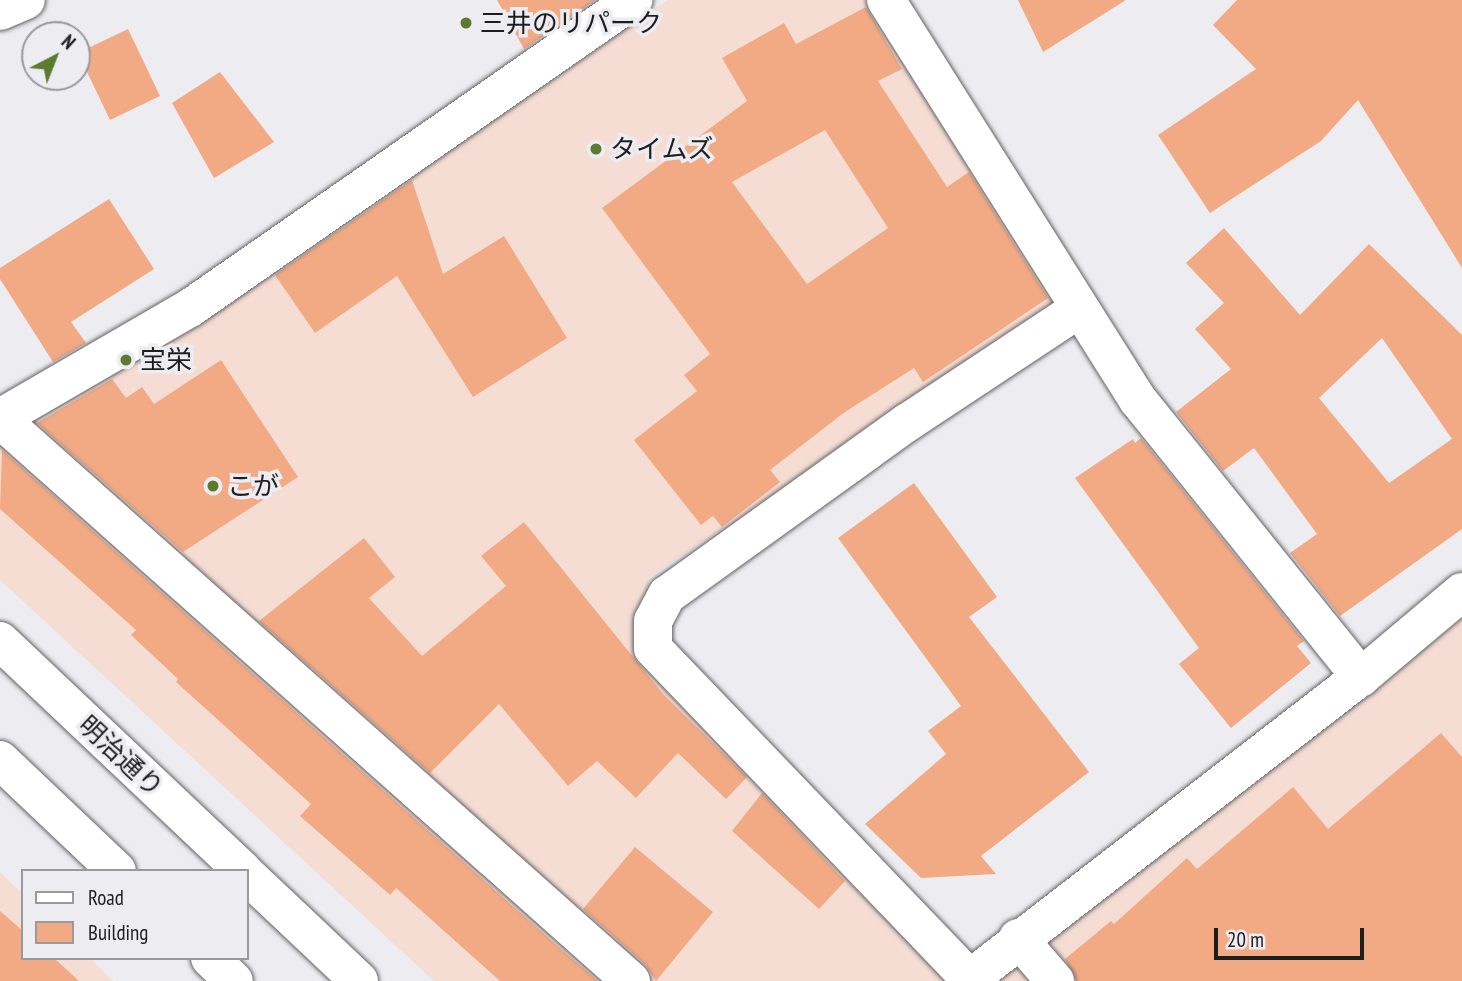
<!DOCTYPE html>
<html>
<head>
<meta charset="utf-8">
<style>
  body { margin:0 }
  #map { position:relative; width:1462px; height:981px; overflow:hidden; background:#ececf1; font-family:"PT Sans Narrow","Noto Sans JP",sans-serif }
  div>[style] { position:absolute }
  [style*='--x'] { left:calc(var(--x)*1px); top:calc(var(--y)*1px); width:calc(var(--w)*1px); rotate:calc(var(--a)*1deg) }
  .commercial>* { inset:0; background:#f5ddd3 }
  .building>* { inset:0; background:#f2aa85 }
  .roads { filter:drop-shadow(0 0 2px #636367) drop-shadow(0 0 2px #636367) }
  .minor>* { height:38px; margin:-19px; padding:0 19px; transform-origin:19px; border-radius:19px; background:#fff }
  .highway>* { height:38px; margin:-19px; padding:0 19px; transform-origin:19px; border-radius:19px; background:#fff }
  .dots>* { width:19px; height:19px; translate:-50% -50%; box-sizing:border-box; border:4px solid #ececf1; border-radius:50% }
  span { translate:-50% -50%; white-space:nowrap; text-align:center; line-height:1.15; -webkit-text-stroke:7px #ececf1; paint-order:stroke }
  .poi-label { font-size:26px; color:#1e1e1f }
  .left { translate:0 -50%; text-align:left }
  .street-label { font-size:26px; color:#1e1e1f }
  .legend { position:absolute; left:21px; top:869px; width:228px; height:91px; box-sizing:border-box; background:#ececf1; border:2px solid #9a9a9d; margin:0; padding:9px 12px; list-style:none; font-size:21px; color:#1e1e1f }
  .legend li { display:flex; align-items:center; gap:14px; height:35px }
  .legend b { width:35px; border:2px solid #9a9a9d }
  .north { position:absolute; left:21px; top:21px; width:70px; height:70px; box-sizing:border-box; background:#ececf1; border:2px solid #9a9a9d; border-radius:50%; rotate:42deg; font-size:19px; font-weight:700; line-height:28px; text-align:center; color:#1e1e1f }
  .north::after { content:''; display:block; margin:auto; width:24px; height:32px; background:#5c7b30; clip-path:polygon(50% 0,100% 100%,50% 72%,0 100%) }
  .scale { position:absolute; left:1214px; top:928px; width:150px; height:32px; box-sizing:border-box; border:4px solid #1e1e1f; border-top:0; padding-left:9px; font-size:21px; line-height:24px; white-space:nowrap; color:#1e1e1f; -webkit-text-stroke:5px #ececf1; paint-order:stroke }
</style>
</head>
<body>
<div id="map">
  <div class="commercial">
    <div style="clip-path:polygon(668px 0,872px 0,1066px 304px,649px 577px,640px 647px,955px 973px,945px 981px,653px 981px,21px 422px,205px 319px)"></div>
    <div style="clip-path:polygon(0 431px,621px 981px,434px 981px,0 580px)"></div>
    <div style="clip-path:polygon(1462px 605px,1462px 981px,1082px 981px,1049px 941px)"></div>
    <div style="clip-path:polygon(0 872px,23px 894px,23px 958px,90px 958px,113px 981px,0 981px)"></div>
    <div style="clip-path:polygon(1021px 955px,1044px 981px,985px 981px)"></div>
  </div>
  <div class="building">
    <div style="clip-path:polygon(497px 0,595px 0,524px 49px)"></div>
    <div style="clip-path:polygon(1018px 0,1126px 0,1043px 52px)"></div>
    <div style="clip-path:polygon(1237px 0,1462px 0,1462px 268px,1358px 100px,1321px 141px,1210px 213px,1158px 135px,1256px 69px,1213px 25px)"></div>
    <div style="clip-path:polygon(evenodd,866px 7px,902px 69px,878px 81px,947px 187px,969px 172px,1048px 298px,923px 382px,914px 368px,845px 412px,770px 470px,780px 482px,722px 527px,713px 516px,701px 525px,634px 440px,697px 391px,684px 375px,710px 354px,602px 208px,747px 101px,722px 58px,784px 23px,796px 44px,866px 7px,825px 130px,888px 228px,807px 284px,732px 182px,825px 130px)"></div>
    <div style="clip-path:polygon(128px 29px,160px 96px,110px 120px,78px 53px)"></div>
    <div style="clip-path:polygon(220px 72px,274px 142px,214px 178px,172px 103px)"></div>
    <div style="clip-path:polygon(412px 180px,443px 274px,504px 236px,567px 338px,473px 397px,397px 276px,315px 333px,275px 275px)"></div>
    <div style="clip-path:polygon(109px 199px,154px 269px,71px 322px,86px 343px,53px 362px,0 279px,0 268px)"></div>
    <div style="clip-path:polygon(evenodd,1224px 228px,1300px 315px,1369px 244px,1462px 335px,1462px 529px,1340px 616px,1290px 553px,1317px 534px,1254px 448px,1223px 471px,1176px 412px,1231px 369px,1195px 329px,1224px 303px,1186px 263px,1224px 228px,1382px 338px,1452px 439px,1389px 483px,1319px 398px,1382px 338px)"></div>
    <div style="clip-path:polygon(221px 360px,298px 477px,183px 552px,37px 423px,112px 379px,126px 398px,142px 387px,154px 404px)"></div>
    <div style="clip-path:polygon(1141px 438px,1304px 641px,1297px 646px,1311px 663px,1231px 728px,1179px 664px,1199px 648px,1075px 478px,1133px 439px,1135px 443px)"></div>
    <div style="clip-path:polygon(2px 450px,554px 943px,598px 981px,500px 981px,396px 888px,390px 895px,300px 816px,311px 804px,176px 682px,178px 679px,131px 635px,136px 630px,0 509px)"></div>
    <div style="clip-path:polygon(914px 483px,997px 597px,969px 617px,1089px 772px,981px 856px,996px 874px,921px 878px,865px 824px,946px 754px,928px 731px,961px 706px,838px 538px)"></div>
    <div style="clip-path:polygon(524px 522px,663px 694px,747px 777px,726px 799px,678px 753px,636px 798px,597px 761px,568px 786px,499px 704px,430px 773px,259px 621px,364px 538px,395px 577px,369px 598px,422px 656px,506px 586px,481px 556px)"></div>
    <div style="clip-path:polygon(1441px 733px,1462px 757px,1462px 981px,1076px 981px,1065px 959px,1111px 921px,1114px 924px,1187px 858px,1197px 869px,1293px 787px,1328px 829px)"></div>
    <div style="clip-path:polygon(762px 793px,845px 881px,819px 909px,732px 831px)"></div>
    <div style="clip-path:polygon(635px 847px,713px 912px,656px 981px,646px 965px,583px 909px)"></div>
    <div style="clip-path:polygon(0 911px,23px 931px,23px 958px,54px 958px,79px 981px,0 981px)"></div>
  </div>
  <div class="roads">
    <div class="minor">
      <div style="--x:886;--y:0;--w:473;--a:57.8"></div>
      <div style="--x:1138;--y:400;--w:356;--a:51.2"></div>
      <div style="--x:0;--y:11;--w:28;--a:-23"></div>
      <div style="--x:0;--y:418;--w:220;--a:-30.1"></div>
      <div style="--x:190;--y:308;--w:540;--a:-34.81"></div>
      <div style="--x:0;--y:419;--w:845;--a:41.69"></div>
      <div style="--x:1018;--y:938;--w:57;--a:49.3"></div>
      <div style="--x:970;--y:979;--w:458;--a:-133.8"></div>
      <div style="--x:653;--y:648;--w:27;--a:-90"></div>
      <div style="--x:653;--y:621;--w:30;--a:-62"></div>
      <div style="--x:667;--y:595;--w:297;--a:-35.7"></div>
      <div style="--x:908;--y:422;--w:206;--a:-33.5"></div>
      <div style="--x:967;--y:981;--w:498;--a:-37.7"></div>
      <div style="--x:1361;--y:677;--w:132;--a:-40.1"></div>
    </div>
    <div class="highway">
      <div style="--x:0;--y:641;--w:335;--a:43.4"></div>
      <div style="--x:0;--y:760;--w:161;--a:43.5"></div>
      <div style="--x:247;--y:875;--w:154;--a:43.4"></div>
      <div style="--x:210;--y:958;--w:33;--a:44"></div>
    </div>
  </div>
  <div class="dots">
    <div style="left:466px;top:23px;background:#5c7b30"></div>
    <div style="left:596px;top:149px;background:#5c7b30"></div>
    <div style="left:126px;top:360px;background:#5c7b30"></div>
    <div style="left:213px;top:486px;background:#5c7b30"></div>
  </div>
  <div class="poi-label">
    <span class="left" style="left:480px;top:23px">三井のリパーク</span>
    <span class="left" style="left:610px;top:149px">タイムズ</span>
    <span class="left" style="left:140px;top:360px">宝栄</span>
    <span class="left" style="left:227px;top:486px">こが</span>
  </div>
  <div class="street-label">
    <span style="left:121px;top:756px;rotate:43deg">明治通り</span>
  </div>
  <ul class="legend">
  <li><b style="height:9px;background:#fff"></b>Road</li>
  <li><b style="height:19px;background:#f2aa85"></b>Building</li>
  </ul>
  <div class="north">N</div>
  <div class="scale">20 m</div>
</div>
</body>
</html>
